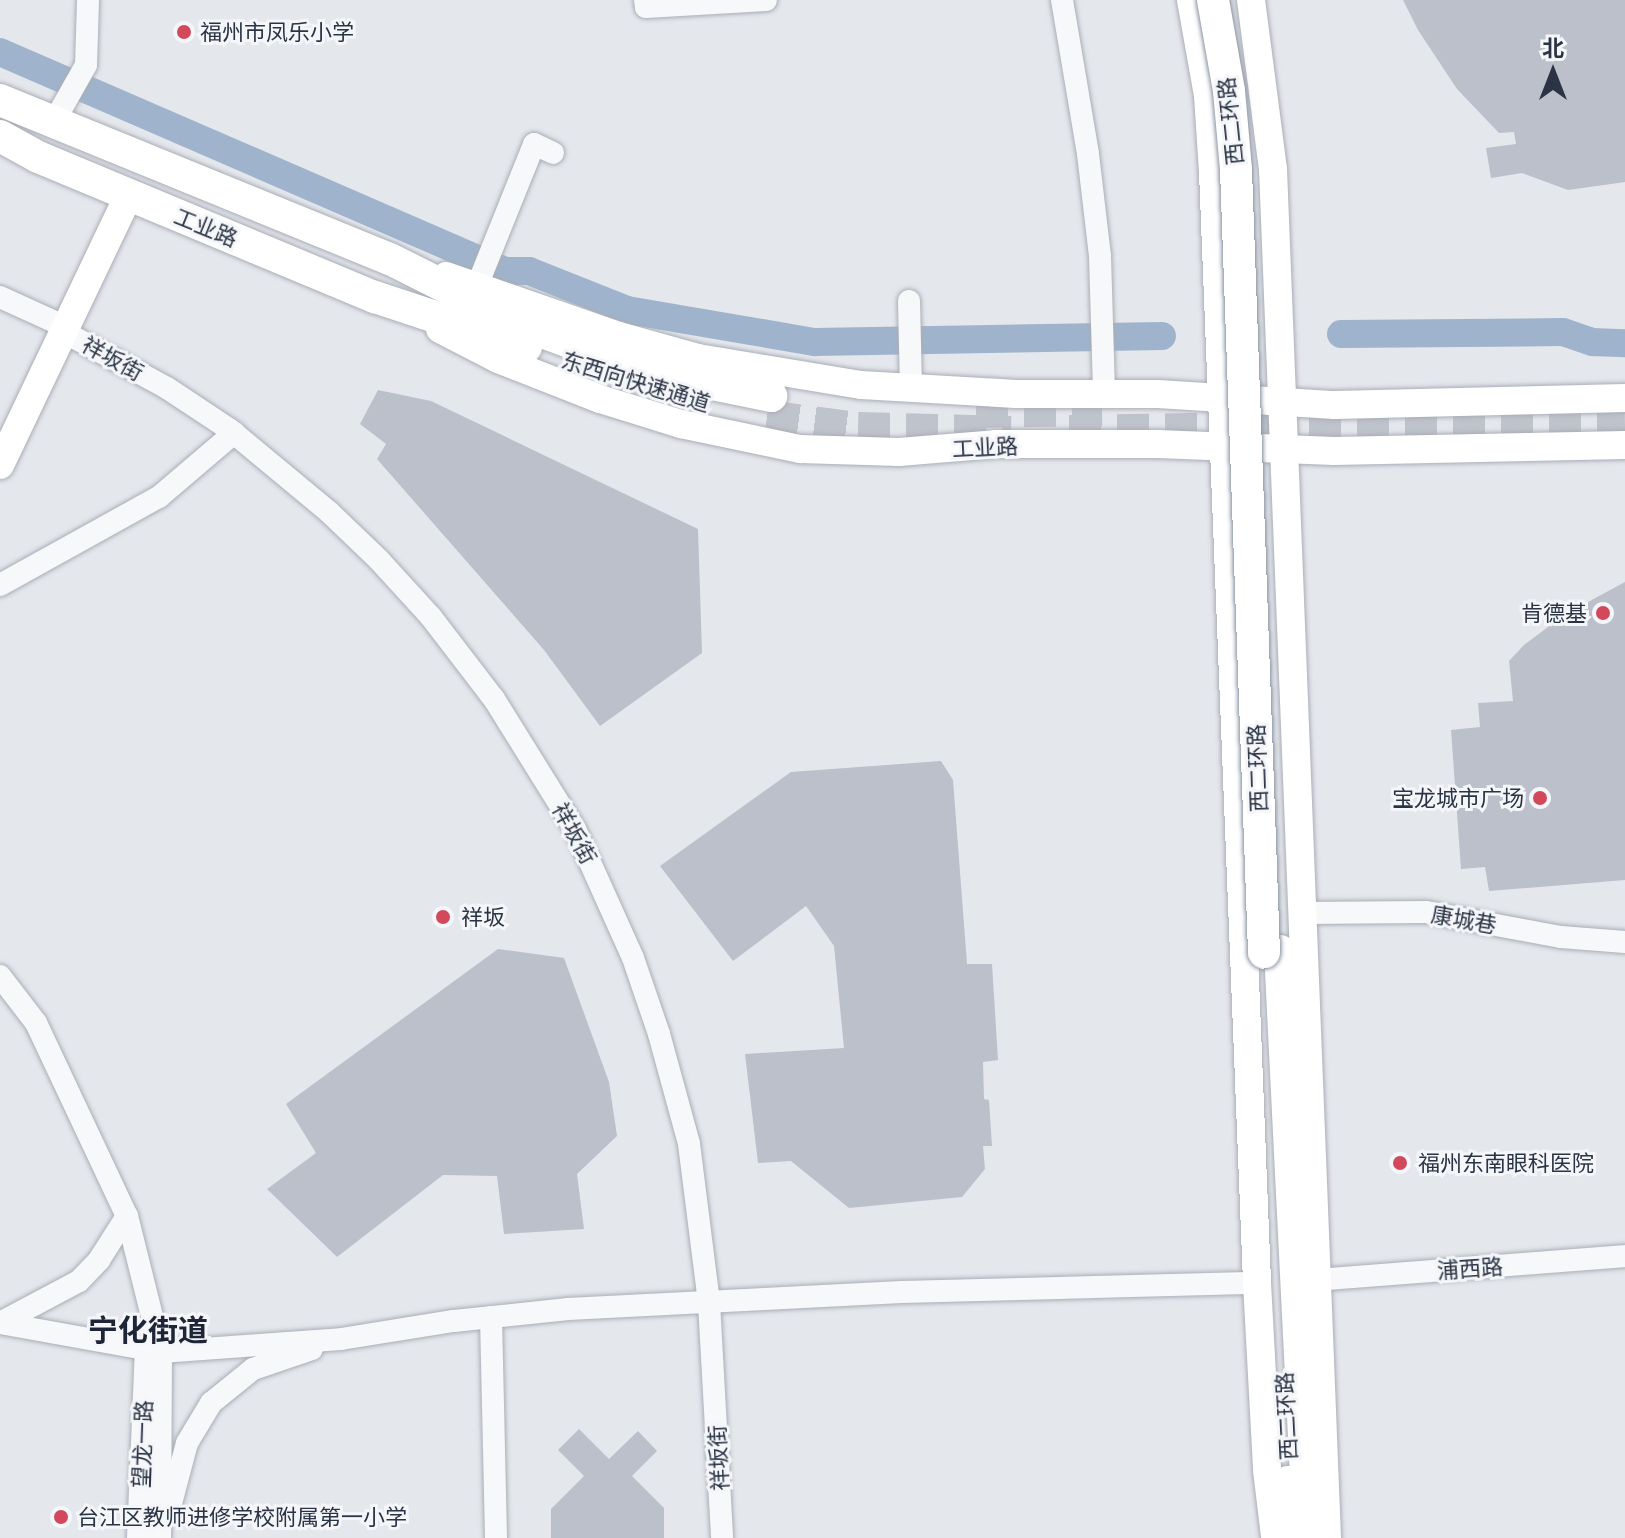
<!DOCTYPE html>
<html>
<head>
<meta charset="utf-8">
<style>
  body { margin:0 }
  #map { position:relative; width:1625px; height:1538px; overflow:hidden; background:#e4e7ec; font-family:Lato,"Noto Sans SC",sans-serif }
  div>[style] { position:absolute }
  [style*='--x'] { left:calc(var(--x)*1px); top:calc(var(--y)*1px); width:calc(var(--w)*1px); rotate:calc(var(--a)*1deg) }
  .river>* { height:28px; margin:-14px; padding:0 14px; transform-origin:14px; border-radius:14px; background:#9fb4cc }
  .building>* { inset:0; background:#bbc0ca }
  .highway-tunnel>* { height:32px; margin-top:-16px; transform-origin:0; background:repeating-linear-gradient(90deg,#bfc3cb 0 32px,transparent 0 48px) }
  .roads { filter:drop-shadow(0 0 2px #a9aeb7) drop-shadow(0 0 2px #a9aeb7) }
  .minor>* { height:22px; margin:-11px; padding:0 11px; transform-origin:11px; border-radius:11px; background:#f7f8fa }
  .major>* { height:28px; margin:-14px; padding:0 14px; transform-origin:14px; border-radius:14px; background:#fff }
  .highway>* { height:32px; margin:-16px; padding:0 16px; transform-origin:16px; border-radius:16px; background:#fff }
  .bridges { filter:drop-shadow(0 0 2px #8b94a3) drop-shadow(0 0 2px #8b94a3) }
  .highway-bridge>* { height:32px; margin:-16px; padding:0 16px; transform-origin:16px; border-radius:16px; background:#fff }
  .dots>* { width:22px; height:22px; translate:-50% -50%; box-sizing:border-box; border:4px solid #f4f6f9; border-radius:50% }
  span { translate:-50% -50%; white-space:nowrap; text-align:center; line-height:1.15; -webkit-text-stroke:6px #f4f6f9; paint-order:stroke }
  .poi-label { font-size:22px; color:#2b3445 }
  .left { translate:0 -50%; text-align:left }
  .right { translate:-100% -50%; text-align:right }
  .street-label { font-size:22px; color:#2b3445 }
  .district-label { font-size:30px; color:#1d2536; font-weight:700 }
  .north { position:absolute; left:1513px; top:32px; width:80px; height:80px; -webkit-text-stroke:6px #f4f6f9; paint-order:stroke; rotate:0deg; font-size:22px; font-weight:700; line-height:32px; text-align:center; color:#2b3445 }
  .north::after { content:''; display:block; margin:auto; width:28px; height:36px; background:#2b3445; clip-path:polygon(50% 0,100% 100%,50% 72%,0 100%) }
</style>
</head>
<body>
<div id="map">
  <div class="river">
    <div style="--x:0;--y:52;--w:550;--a:23.44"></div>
    <div style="--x:505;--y:271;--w:24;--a:0"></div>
    <div style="--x:529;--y:271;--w:105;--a:21.7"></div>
    <div style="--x:627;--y:310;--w:191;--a:9.7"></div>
    <div style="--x:815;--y:342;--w:347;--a:-1"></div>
    <div style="--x:1341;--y:334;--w:222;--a:-0.5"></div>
    <div style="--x:1563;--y:332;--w:31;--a:19"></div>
    <div style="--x:1592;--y:342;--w:33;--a:2"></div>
  </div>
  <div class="building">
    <div style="clip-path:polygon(1403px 0,1625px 0,1625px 182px,1568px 190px,1522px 173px,1491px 178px,1486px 148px,1516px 144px,1514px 132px,1499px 133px,1457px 89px,1418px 30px)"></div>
    <div style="clip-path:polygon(378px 390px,431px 401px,698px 529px,702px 653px,600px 726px,544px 650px,377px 459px,386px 444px,360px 424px)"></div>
    <div style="clip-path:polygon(1625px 582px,1625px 880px,1489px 891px,1485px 867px,1461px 869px,1451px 730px,1480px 727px,1478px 703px,1513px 701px,1509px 661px,1524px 645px,1564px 615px)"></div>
    <div style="clip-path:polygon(941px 761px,953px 780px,967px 964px,992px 964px,998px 1060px,983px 1062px,984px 1099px,989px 1100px,992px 1146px,983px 1146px,985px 1169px,962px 1197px,849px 1208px,791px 1161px,758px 1163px,745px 1054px,844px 1048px,834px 946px,806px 906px,733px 961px,660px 866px,791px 772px)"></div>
    <div style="clip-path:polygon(498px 949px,564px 958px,609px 1082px,617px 1136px,577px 1174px,584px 1229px,504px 1234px,497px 1176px,443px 1175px,337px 1257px,267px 1189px,316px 1153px,286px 1104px)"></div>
    <div style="clip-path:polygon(579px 1429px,609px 1459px,638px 1431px,657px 1451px,632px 1476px,664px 1508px,664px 1538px,551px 1538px,551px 1509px,584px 1476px,558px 1450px)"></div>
  </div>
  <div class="highway-tunnel">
    <div style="--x:976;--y:412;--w:126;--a:-0.9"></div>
    <div style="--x:767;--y:416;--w:92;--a:7.5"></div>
    <div style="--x:858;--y:428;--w:153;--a:1.5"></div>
    <div style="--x:1069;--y:431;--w:556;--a:-0.93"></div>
  </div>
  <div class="roads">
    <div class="minor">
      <div style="--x:645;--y:0;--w:7;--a:82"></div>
      <div style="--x:646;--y:7;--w:120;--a:-3.3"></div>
      <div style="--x:1062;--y:0;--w:156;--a:80.4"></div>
      <div style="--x:1088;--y:154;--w:103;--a:83.3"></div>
      <div style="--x:1100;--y:256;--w:138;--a:88.3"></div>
      <div style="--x:55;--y:120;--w:63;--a:-60.6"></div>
      <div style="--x:86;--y:65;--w:65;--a:-88.2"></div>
      <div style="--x:477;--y:286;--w:153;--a:-68.1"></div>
      <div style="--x:534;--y:144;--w:21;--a:25"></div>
      <div style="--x:0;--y:297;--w:58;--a:24.4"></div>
      <div style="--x:909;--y:301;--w:87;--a:88.7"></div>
      <div style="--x:64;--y:332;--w:117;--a:28.5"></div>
      <div style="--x:167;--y:388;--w:74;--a:33.5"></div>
      <div style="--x:229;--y:429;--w:130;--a:39.7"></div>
      <div style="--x:329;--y:512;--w:69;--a:43.8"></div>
      <div style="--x:379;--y:560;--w:77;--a:47.6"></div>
      <div style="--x:431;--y:617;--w:103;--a:52.5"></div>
      <div style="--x:494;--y:699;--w:153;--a:58.1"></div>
      <div style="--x:575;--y:829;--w:141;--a:65.8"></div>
      <div style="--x:633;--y:958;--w:80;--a:71.1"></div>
      <div style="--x:659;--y:1034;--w:114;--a:74.7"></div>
      <div style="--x:689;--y:1144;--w:160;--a:82.8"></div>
      <div style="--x:709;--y:1303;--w:235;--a:86.8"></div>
      <div style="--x:0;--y:585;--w:182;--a:-29"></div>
      <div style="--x:159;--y:497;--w:99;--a:-40.5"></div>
      <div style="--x:1302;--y:913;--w:124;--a:-0.5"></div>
      <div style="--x:1426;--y:912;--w:137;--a:10.5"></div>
      <div style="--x:1561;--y:937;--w:64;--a:4.5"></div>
      <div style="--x:0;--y:976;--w:59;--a:52.5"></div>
      <div style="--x:36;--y:1023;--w:213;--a:64.8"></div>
      <div style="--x:127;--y:1216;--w:140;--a:76"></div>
      <div style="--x:161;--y:1352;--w:186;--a:90.3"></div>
      <div style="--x:1315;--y:1280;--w:311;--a:-4.4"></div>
      <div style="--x:491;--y:1317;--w:221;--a:88.7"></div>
      <div style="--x:0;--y:1323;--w:164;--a:10.2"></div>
      <div style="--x:161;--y:1352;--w:180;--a:-4.1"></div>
      <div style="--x:341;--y:1339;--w:114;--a:-9.1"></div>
      <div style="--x:454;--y:1321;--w:115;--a:-6"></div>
      <div style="--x:568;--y:1309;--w:334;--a:-2.9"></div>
      <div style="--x:902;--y:1292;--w:355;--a:-1.5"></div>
      <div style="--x:0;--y:1323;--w:89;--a:-28"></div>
      <div style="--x:79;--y:1281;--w:29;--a:-46"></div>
      <div style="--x:99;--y:1260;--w:52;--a:-57.5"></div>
      <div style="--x:169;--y:1511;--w:70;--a:-75.2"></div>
      <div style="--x:187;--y:1443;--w:47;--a:-59"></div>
      <div style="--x:211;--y:1403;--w:54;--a:-39"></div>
      <div style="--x:253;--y:1369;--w:62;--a:-18.7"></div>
      <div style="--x:138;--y:1538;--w:188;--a:-87.6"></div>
    </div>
    <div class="major">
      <div style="--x:1191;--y:0;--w:97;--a:79.9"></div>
      <div style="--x:1208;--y:95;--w:77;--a:86.3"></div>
      <div style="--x:1213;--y:172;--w:1112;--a:87.73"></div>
      <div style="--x:1257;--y:1283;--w:187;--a:86.9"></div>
      <div style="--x:1267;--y:1470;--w:66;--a:83.1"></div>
      <div style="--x:1251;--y:0;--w:170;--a:82.6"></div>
      <div style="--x:1273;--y:169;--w:1370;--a:87.74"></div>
      <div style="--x:446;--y:276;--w:183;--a:19.1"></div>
      <div style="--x:619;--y:336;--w:82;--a:15.6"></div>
      <div style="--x:698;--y:358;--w:165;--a:9.4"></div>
      <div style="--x:861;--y:385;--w:155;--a:3.3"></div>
      <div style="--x:1016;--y:394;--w:142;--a:0"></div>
      <div style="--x:1158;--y:394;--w:177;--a:3.6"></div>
      <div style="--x:1335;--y:405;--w:290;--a:-1.4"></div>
      <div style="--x:440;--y:329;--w:65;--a:27.3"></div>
      <div style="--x:498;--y:359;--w:110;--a:21.4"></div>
      <div style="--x:600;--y:399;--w:85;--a:17.2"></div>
      <div style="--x:681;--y:424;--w:122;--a:11.9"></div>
      <div style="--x:800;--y:449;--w:99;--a:1.7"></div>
      <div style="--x:899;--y:452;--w:98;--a:-4.7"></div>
      <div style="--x:997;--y:444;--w:161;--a:0"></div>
      <div style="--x:1158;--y:444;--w:176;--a:2.3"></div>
      <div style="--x:1334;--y:451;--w:291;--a:-1.2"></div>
      <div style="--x:0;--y:465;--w:299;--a:-64.5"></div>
    </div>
    <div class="highway">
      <div style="--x:0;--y:100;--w:421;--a:22.2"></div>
      <div style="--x:390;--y:259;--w:140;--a:26.7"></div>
      <div style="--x:515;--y:322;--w:104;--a:20.2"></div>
      <div style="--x:613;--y:358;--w:83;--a:15.4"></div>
      <div style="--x:693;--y:380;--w:80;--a:11.6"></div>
      <div style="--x:0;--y:136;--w:43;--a:28.9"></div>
      <div style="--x:38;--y:157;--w:365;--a:22.6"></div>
      <div style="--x:375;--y:297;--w:159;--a:18.3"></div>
      <div style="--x:1280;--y:951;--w:588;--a:87.17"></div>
      <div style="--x:1285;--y:1538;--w:56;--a:-86.9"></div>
    </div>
  </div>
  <div class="bridges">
    <div class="highway-bridge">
      <div style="--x:1213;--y:0;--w:92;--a:80"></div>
      <div style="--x:1229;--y:91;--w:79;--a:84.9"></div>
      <div style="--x:1236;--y:170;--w:783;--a:87.95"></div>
    </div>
  </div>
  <div class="dots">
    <div style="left:184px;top:32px;background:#d1495b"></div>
    <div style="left:1603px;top:613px;background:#d1495b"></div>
    <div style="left:1540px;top:798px;background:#d1495b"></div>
    <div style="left:443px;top:917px;background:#d1495b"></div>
    <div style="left:1400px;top:1163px;background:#d1495b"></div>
    <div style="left:61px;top:1517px;background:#d1495b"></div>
  </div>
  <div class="poi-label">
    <span class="left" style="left:200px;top:32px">福州市凤乐小学</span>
    <span class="right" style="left:1587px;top:613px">肯德基</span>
    <span class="right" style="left:1524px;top:798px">宝龙城市广场</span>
    <span class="left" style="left:461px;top:917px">祥坂</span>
    <span class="left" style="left:1418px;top:1163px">福州东南眼科医院</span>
    <span class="left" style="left:77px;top:1517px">台江区教师进修学校附属第一小学</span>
  </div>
  <div class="street-label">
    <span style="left:1230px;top:121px;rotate:-96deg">西二环路</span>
    <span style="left:206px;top:227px;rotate:22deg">工业路</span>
    <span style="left:113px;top:358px;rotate:29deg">祥坂街</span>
    <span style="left:636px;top:381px;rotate:17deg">东西向快速通道</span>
    <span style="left:985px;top:447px;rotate:-3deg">工业路</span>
    <span style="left:1257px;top:768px;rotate:-92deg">西二环路</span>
    <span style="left:575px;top:833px;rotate:61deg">祥坂街</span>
    <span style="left:1464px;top:919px;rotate:10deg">康城巷</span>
    <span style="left:1470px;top:1268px;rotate:-4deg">浦西路</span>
    <span style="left:1286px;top:1416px;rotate:-93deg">西二环路</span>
    <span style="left:142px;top:1444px;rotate:-88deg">望龙一路</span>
    <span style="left:718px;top:1458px;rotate:-93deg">祥坂街</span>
  </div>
  <div class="district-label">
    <span style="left:148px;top:1329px">宁化街道</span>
  </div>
  <div class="north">北</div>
</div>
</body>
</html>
